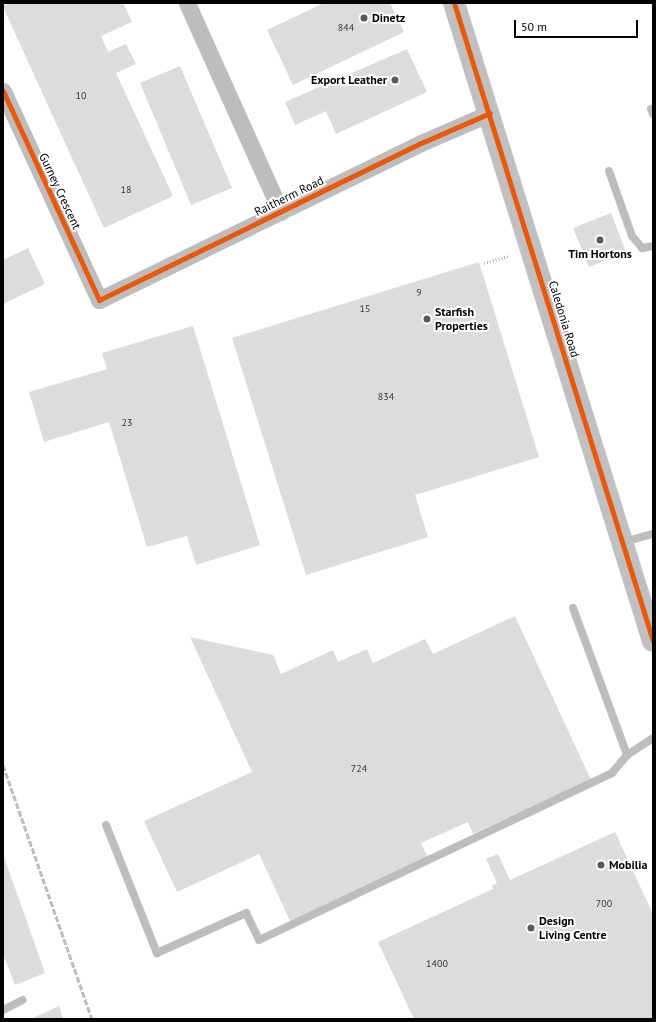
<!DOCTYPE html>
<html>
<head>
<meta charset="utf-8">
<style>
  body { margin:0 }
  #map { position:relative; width:656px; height:1022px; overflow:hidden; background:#fff; font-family:"PT Sans",sans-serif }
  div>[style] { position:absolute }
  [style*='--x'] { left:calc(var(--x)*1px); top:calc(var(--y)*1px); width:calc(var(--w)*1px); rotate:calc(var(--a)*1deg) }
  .building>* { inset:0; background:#dcdcdc }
  .path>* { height:2.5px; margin-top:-1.25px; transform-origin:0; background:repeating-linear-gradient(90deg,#b8b8b8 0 1px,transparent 0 3px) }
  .lane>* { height:8px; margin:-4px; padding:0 4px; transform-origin:4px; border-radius:4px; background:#bdbdbd }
  .street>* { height:17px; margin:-8.5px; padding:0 8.5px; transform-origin:8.5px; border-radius:8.5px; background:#bdbdbd }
  .secondary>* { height:22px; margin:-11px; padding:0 11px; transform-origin:11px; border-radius:11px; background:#c0c0c0 }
  .rail>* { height:3px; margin-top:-1.5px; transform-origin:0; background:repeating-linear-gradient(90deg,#bdbdbd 0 6px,transparent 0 8px) }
  .cycleway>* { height:5px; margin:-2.5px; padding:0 2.5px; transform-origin:2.5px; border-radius:2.5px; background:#e8590c }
  .dots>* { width:11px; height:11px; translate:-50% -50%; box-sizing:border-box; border:2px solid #fff; border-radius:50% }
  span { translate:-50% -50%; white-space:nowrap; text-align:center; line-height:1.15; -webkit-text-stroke:4px #fff; paint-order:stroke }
  .number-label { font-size:10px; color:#373737 }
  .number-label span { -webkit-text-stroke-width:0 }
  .poi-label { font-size:12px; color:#000; font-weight:700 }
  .left { translate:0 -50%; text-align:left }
  .right { translate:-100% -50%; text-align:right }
  .street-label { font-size:12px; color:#000 }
  .frame { position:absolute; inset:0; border:4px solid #000; pointer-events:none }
  .scale { position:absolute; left:514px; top:20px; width:124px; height:18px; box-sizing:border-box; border:2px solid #000; border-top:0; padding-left:5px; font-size:12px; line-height:14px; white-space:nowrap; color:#000; -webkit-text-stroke:3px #fff; paint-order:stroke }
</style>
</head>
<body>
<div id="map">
  <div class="building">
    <div style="clip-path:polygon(7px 3px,123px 3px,132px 22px,101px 36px,108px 52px,126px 44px,136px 64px,116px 73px,173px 196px,104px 228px,3px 7px)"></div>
    <div style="clip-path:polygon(324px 3px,390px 3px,404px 32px,293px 85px,267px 30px)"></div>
    <div style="clip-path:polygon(407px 49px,427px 92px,336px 134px,326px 111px,295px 125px,285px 102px)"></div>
    <div style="clip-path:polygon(180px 66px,232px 188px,191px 205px,140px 83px)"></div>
    <div style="clip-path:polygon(611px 213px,626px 252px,589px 267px,573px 228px)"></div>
    <div style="clip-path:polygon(28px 248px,45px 284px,3px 304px,3px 260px)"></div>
    <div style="clip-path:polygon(479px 262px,539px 457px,415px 495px,428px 537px,306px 575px,232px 338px)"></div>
    <div style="clip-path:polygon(193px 326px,260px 545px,196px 565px,187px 536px,147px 547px,109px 422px,44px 442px,29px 392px,107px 369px,102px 353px)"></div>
    <div style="clip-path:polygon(515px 616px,591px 780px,473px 834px,468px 822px,421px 843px,428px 858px,290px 921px,259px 854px,177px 892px,144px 821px,252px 772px,190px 637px,273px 655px,281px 674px,333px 650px,338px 662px,367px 649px,373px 663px,425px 639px,433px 654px)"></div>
    <div style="clip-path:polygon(615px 832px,653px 914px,653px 1019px,414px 1019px,378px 942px,493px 889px,492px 886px,497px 883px,486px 859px,498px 854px,510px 880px)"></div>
    <div style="clip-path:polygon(3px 854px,45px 973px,15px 985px,3px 954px)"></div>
    <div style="clip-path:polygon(59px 1006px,63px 1019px,31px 1019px)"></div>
  </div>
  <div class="path">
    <div style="--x:484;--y:263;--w:25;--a:-16"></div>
  </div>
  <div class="lane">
    <div style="--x:651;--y:109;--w:5;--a:68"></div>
    <div style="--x:609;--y:171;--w:69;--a:70.5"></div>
    <div style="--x:632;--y:236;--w:16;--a:50"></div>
    <div style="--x:642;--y:248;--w:11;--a:-10"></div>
    <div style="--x:623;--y:542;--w:31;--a:-15"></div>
    <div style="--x:573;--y:608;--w:157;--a:69.8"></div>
    <div style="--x:627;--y:755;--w:31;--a:-33"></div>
    <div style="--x:106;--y:825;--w:138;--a:68.3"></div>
    <div style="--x:157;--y:953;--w:98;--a:-24.2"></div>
    <div style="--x:246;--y:913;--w:30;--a:64"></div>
    <div style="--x:259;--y:940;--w:391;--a:-25.3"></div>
    <div style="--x:612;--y:773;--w:23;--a:-50"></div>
    <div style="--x:3;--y:1010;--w:22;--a:-27"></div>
  </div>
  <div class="street">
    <div style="--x:187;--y:3;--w:229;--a:65.8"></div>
    <div style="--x:3;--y:91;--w:230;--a:65.3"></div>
    <div style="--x:99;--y:300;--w:358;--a:-26"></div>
    <div style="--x:421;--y:143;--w:75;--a:-23.5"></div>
  </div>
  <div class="secondary">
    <div style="--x:454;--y:3;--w:668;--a:72.68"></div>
  </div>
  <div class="rail">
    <div style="--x:3;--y:765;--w:269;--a:70.7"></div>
  </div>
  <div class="cycleway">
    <div style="--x:454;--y:3;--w:668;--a:72.68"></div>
    <div style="--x:3;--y:91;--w:230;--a:65.3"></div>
    <div style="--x:99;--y:300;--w:358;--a:-26"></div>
    <div style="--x:421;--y:143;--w:75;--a:-23.5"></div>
  </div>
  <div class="dots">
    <div style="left:364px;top:18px;background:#595959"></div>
    <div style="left:395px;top:80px;background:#595959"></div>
    <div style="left:600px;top:240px;background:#595959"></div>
    <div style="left:427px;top:319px;background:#595959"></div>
    <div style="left:601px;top:865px;background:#595959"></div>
    <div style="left:531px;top:928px;background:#595959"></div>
  </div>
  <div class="number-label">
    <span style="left:346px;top:28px">844</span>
    <span style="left:81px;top:96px">10</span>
    <span style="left:126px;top:190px">18</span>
    <span style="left:419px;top:293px">9</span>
    <span style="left:365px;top:309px">15</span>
    <span style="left:386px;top:397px">834</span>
    <span style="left:127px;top:423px">23</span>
    <span style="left:359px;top:769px">724</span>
    <span style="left:604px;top:904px">700</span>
    <span style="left:437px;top:964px">1400</span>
  </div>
  <div class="poi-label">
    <span class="left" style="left:372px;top:18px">Dinetz</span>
    <span class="right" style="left:387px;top:80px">Export Leather</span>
    <span style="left:600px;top:254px">Tim Hortons</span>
    <span class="left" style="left:435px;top:319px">Starfish<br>Properties</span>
    <span class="left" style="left:609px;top:865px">Mobilia</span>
    <span class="left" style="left:539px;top:928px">Design<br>Living Centre</span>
  </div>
  <div class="street-label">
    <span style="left:60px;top:191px;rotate:65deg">Gurney Crescent</span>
    <span style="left:289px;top:196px;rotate:-26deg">Raitherm Road</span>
    <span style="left:564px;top:319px;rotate:73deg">Caledonia Road</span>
  </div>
  <div class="frame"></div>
  <div class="scale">50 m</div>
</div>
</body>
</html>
